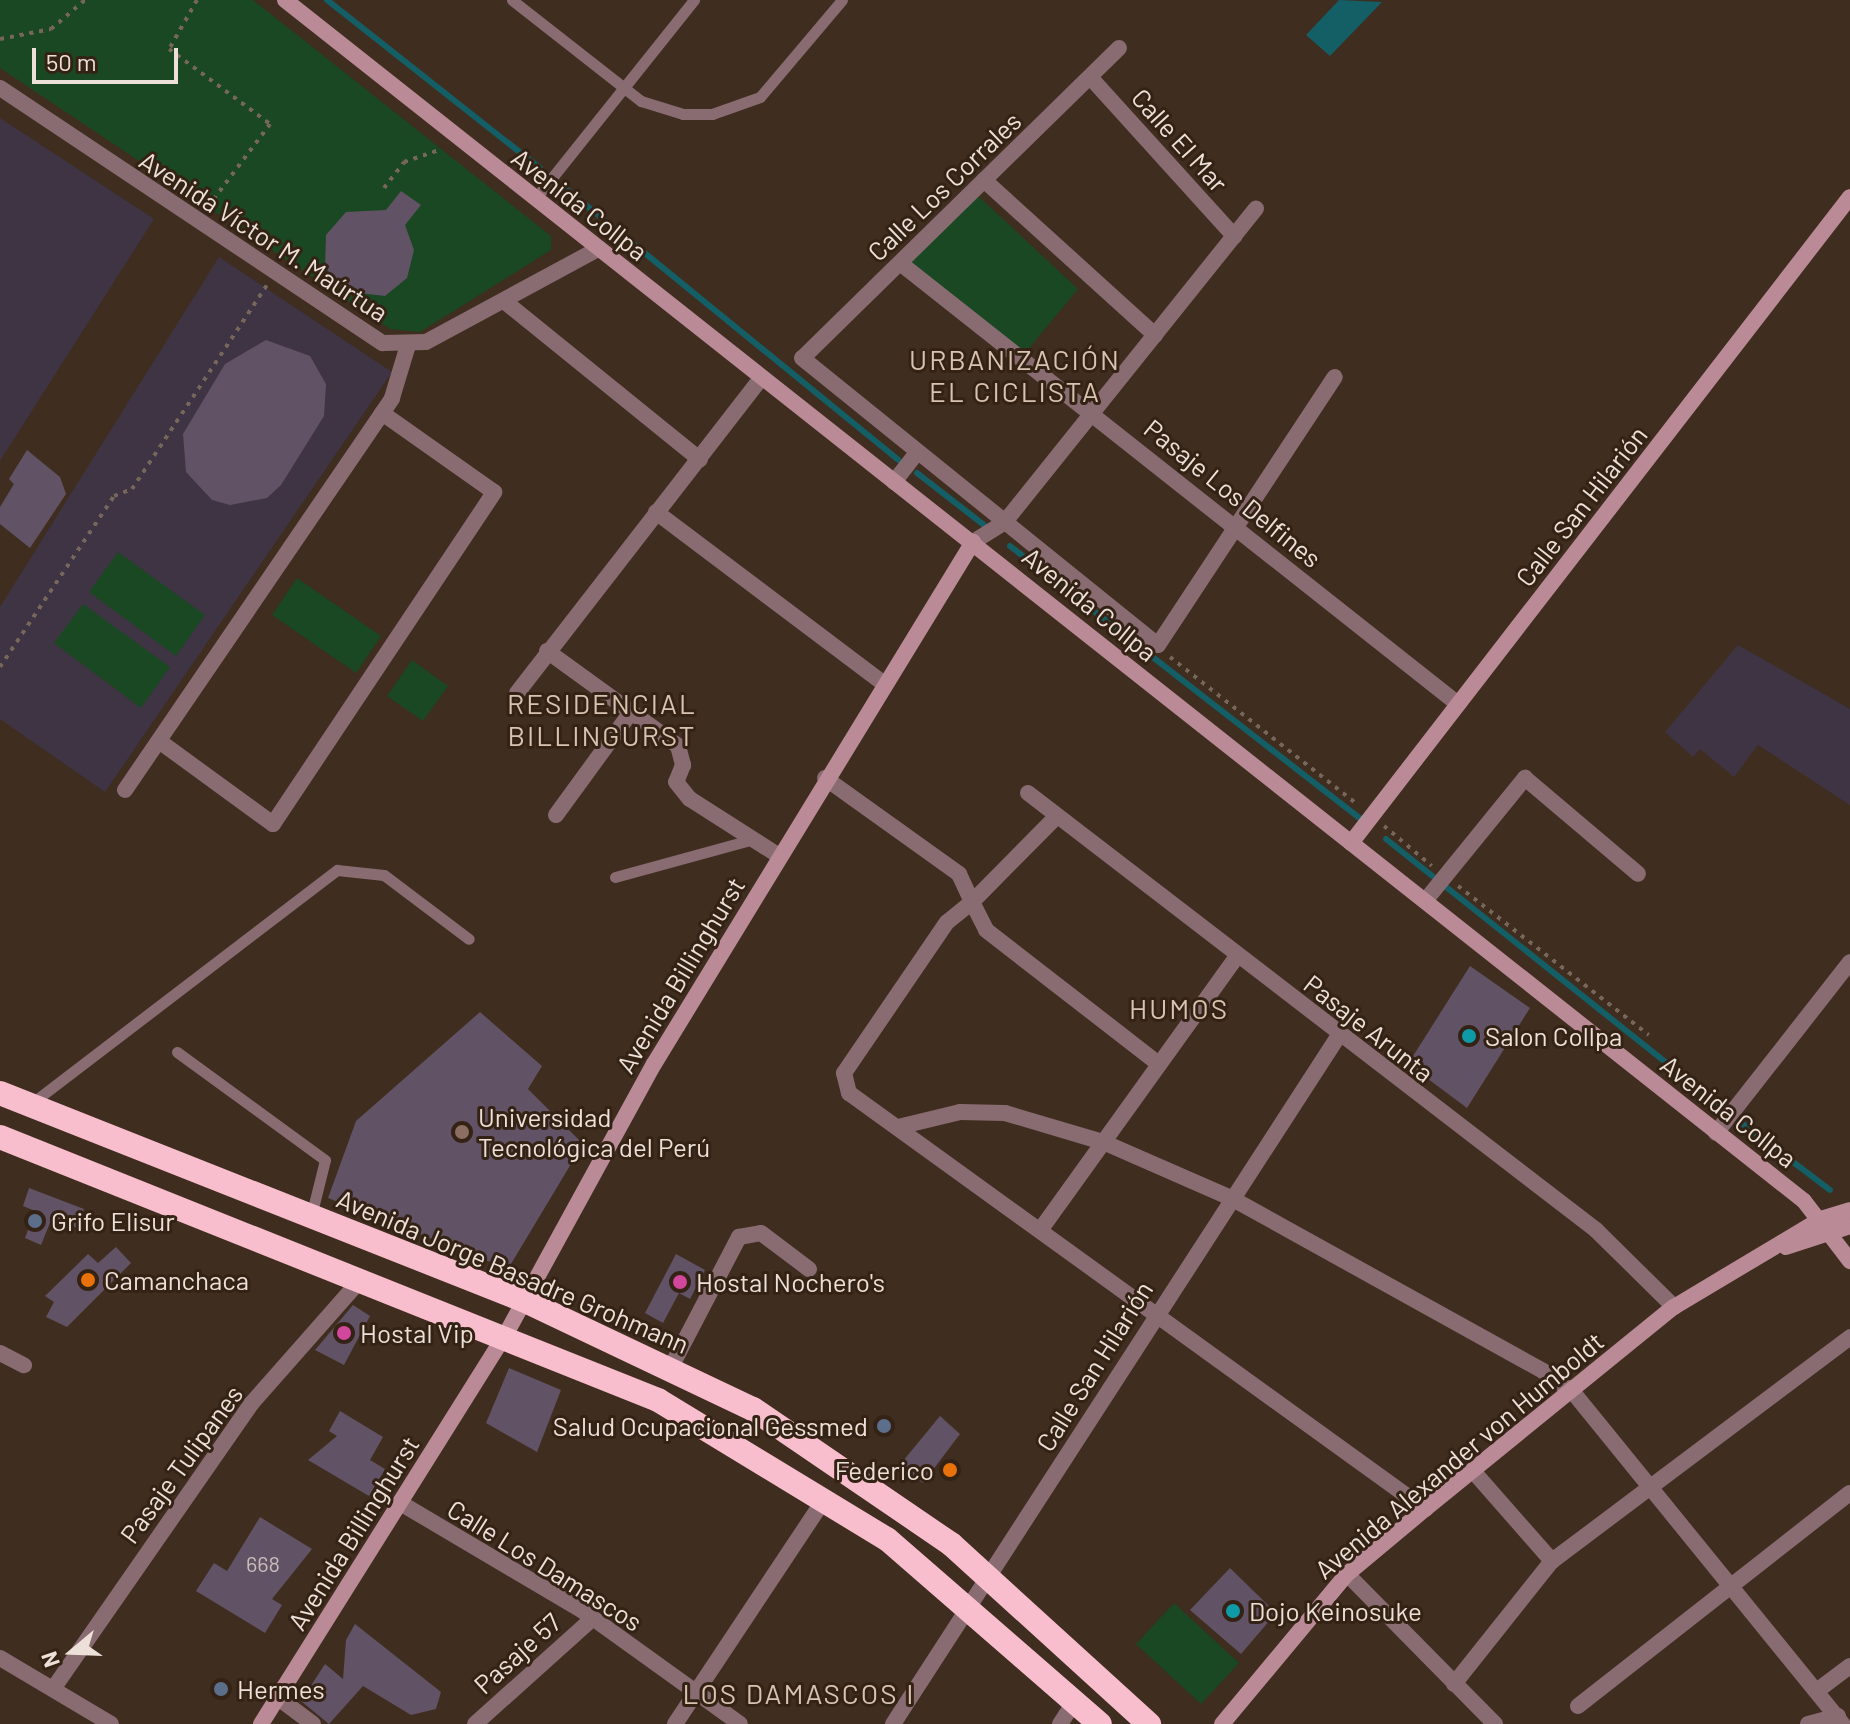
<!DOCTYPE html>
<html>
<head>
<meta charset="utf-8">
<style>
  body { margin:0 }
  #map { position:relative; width:1850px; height:1724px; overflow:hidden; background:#3f2d1f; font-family:Barlow,sans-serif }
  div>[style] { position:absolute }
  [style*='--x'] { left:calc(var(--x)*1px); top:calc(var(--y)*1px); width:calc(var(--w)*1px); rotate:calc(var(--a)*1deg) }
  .education>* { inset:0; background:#3f3443 }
  .green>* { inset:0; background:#194822 }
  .water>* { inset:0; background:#145f66 }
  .stream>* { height:6px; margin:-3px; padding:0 3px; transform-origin:3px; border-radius:3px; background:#145f66 }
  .building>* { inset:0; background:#625265 }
  .path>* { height:4px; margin-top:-2px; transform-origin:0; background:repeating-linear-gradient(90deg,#77665a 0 4px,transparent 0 10px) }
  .lane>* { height:11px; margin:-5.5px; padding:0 5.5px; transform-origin:5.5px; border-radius:5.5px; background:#896b72 }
  .street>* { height:16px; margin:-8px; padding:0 8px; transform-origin:8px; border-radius:8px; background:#896b72 }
  .secondary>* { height:16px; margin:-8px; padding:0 8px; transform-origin:8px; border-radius:8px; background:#ba8b96 }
  .highway>* { height:24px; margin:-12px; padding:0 12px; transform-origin:12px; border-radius:12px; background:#f9becd }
  .dots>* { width:22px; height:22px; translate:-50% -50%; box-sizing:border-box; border:4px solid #342315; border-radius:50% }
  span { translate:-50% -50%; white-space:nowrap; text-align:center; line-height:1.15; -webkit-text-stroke:6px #342315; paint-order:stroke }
  .number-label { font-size:22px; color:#cabcbb }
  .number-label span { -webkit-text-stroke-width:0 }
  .street-label { font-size:26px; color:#ede0d8 }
  .poi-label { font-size:26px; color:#ede0d8 }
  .left { translate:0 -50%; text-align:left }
  .right { translate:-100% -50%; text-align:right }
  .neighbourhood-label { font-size:28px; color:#d9c2b0; letter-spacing:2px }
  .north { position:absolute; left:32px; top:1612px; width:80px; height:80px; -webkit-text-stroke:6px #342315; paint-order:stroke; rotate:251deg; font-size:22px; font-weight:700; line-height:32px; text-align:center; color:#ede0d8 }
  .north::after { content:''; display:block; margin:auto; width:28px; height:36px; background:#ede0d8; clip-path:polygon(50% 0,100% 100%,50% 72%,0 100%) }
  .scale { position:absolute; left:32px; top:48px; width:146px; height:36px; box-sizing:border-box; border:4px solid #ede0d8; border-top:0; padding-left:10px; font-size:24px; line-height:28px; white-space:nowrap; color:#ede0d8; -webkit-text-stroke:6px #342315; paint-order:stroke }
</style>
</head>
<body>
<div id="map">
  <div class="education">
    <div style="clip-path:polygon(0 118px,154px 219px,0 461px)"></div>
    <div style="clip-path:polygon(219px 257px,392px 372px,105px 792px,0 719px,0 607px)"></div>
    <div style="clip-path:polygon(1738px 645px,1850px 709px,1850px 805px,1758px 745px,1734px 777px,1700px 749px,1693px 757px,1665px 732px)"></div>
  </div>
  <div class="green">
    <div style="clip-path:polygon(0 0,253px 0,551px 236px,551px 250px,420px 332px,390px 329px,0 68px)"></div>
    <div style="clip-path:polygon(976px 194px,1078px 289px,1021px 358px,903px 262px)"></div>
    <div style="clip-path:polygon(118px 552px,205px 615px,176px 656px,89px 592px)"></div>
    <div style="clip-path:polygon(297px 578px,381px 636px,356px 673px,272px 615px)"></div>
    <div style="clip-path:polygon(83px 604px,170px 667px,141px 708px,54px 643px)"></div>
    <div style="clip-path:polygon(412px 660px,448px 686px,423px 721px,387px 696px)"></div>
    <div style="clip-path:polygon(1174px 1603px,1239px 1663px,1201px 1704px,1136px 1644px)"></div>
  </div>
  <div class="water">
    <div style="clip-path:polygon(1339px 0,1382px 2px,1330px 56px,1306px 35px)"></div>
  </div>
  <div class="stream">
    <div style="--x:327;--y:0;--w:271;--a:38.3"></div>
    <div style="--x:565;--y:188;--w:430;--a:39.2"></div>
    <div style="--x:917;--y:473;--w:85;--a:37.8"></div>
    <div style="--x:1010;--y:546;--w:446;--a:37.9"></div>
    <div style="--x:1386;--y:839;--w:428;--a:38.6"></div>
    <div style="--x:1743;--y:1124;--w:109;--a:37.2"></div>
  </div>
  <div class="building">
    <div style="clip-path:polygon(401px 191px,421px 205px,405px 225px,414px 250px,407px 278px,385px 296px,343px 291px,325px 267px,326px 235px,346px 212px,386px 210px)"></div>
    <div style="clip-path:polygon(266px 340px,310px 356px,326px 384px,324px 416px,281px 485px,267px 498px,230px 505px,212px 500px,186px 472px,183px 434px,225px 364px)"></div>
    <div style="clip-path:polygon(27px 450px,60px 477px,66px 494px,30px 548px,0 524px,0 507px,14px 484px,9px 479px)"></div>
    <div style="clip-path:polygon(1470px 966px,1530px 1008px,1467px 1108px,1408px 1064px)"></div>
    <div style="clip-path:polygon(480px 1012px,542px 1066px,528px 1089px,583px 1144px,508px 1269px,328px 1198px,356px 1121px)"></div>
    <div style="clip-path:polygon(29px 1188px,84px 1209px,77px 1228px,52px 1218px,41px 1245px,25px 1238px,35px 1211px,23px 1206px)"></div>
    <div style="clip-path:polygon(116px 1247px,131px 1263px,67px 1327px,46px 1317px,54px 1302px,45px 1296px,88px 1254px,98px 1263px)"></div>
    <div style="clip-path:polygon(676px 1254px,705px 1270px,690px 1299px,679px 1293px,663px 1323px,645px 1313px)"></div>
    <div style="clip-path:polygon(353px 1305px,370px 1316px,344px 1365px,315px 1350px)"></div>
    <div style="clip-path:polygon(509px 1368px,561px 1390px,537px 1452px,486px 1423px)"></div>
    <div style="clip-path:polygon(340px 1411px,383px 1437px,370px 1460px,385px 1469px,369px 1496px,308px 1460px,337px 1436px,329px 1431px)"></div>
    <div style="clip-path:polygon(940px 1416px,960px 1434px,923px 1483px,898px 1467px)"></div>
    <div style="clip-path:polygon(260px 1517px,312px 1549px,272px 1599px,282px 1605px,265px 1633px,196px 1591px,214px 1563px,227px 1571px)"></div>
    <div style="clip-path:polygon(1230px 1568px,1276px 1613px,1241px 1654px,1190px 1610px)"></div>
    <div style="clip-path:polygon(355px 1624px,441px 1692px,436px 1709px,411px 1715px,363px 1686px,329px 1724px,301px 1701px,325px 1664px,343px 1679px,346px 1640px)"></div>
  </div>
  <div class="path">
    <div style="--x:197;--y:0;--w:56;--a:119.7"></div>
    <div style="--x:169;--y:49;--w:126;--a:36.6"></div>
    <div style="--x:270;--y:124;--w:100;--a:126.9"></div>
    <div style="--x:0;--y:39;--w:52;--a:-11.1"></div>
    <div style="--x:51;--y:29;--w:45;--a:-40.5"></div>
    <div style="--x:384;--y:188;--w:33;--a:-52"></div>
    <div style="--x:404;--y:162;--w:36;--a:-19"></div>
    <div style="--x:1170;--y:657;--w:239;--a:38.2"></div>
    <div style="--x:0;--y:667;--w:206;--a:-56.3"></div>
    <div style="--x:114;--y:496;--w:19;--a:-21"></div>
    <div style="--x:132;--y:489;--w:245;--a:-56.5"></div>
    <div style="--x:1384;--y:826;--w:62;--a:39.8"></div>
    <div style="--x:1458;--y:886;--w:242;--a:38"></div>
  </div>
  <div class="lane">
    <div style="--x:512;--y:0;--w:164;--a:38.1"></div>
    <div style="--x:641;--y:101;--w:44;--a:17.2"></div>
    <div style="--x:683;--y:114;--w:29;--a:0"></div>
    <div style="--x:712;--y:114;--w:51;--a:-19.5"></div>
    <div style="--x:760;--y:97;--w:127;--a:-49.8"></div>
    <div style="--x:535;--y:199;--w:255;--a:-51.4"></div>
    <div style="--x:615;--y:877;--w:144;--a:-15.3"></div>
    <div style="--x:177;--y:1052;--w:183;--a:36.1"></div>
    <div style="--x:325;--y:1160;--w:58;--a:104"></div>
    <div style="--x:32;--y:1103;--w:384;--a:-37.4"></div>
    <div style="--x:337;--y:870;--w:47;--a:6.1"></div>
    <div style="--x:384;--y:875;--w:106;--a:37"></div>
  </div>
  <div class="street">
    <div style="--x:1119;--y:48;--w:443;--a:135.6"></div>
    <div style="--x:802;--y:358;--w:457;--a:38.9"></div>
    <div style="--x:1158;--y:645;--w:321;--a:-56.6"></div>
    <div style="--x:1090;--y:77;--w:215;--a:47.8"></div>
    <div style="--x:0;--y:88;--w:460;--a:33.7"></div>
    <div style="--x:383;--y:343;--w:43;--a:-1.3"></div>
    <div style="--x:426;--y:342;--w:196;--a:-28.4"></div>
    <div style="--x:984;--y:180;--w:231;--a:42.2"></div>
    <div style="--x:900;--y:263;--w:711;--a:38.32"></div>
    <div style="--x:504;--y:301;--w:252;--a:39"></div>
    <div style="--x:894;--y:482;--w:37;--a:-52"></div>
    <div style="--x:656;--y:512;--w:284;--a:37"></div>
    <div style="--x:973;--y:542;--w:36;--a:-32"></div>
    <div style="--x:1004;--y:523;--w:403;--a:-51.3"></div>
    <div style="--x:547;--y:651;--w:162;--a:35.9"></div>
    <div style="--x:678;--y:746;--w:20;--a:75"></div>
    <div style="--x:683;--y:765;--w:18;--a:112"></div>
    <div style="--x:676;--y:782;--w:22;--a:51"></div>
    <div style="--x:690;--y:799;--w:104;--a:32.5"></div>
    <div style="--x:517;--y:693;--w:398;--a:-52.2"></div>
    <div style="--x:159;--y:741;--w:141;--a:36.1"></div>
    <div style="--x:273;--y:824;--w:399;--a:-56.3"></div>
    <div style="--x:494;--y:492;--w:137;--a:-144.8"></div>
    <div style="--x:825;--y:778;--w:165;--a:35.6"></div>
    <div style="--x:959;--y:874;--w:31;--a:65"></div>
    <div style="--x:972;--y:902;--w:32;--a:141"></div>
    <div style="--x:947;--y:922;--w:183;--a:124.3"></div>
    <div style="--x:844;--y:1073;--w:21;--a:76"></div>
    <div style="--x:849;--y:1093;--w:711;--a:35.84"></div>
    <div style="--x:125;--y:790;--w:474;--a:-55.7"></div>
    <div style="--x:392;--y:398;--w:55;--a:-73.2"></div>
    <div style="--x:1028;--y:793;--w:717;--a:37.57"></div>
    <div style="--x:1596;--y:1230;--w:110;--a:44.6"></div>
    <div style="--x:556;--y:815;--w:127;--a:-53.9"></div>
    <div style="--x:1057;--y:816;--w:121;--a:134.7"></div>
    <div style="--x:972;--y:902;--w:31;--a:63"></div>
    <div style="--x:986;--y:930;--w:219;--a:37.8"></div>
    <div style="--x:1425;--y:901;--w:159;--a:-50.9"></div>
    <div style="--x:1525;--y:778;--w:148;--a:40.3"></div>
    <div style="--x:898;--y:1127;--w:64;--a:-13.6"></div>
    <div style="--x:960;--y:1112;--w:45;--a:1.3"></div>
    <div style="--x:1005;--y:1113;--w:102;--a:16.5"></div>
    <div style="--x:1103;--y:1142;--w:140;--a:23.6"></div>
    <div style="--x:1231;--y:1198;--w:357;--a:29"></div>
    <div style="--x:1543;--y:1371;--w:35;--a:35"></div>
    <div style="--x:1572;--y:1391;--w:429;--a:50.9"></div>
    <div style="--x:1716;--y:1133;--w:217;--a:-51.9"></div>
    <div style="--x:1041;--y:1229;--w:337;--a:-54.3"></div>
    <div style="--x:0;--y:1353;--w:27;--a:27"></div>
    <div style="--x:671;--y:1367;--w:147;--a:-62.4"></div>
    <div style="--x:739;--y:1237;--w:22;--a:-10"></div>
    <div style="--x:761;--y:1233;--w:60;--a:36.9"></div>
    <div style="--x:1473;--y:1471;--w:120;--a:48.7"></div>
    <div style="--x:402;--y:1504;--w:210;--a:30.6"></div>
    <div style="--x:583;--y:1611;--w:193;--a:35.7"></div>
    <div style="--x:1347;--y:1574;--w:211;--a:45.4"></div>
    <div style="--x:0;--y:1658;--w:129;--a:30.7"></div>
    <div style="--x:1454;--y:1684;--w:157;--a:-51.5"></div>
    <div style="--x:1552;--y:1561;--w:373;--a:-36.9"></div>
    <div style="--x:53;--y:1689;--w:347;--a:-55.2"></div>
    <div style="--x:251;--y:1404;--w:168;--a:-48.6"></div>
    <div style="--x:1818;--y:1690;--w:40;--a:-37"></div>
    <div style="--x:277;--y:1697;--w:45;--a:36.9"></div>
    <div style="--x:1578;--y:1706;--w:345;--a:-38.1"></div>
    <div style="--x:475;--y:1724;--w:157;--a:-41.9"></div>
    <div style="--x:675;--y:1724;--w:271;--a:-56.4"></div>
    <div style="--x:893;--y:1724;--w:821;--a:-57.08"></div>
    <div style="--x:1060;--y:1724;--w:27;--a:-57"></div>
    <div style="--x:1808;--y:1724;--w:31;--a:-15"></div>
  </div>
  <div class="secondary">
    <div style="--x:285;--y:0;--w:1936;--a:38.33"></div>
    <div style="--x:1804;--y:1201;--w:76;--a:52.5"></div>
    <div style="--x:1351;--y:843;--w:816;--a:-52.32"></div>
    <div style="--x:1786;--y:1247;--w:67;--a:-18.2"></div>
    <div style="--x:261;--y:1724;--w:461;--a:-57.9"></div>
    <div style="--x:506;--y:1334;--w:308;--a:-61.3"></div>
    <div style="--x:654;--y:1064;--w:612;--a:-58.57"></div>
    <div style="--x:1222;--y:1724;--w:195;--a:-50.2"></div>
    <div style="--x:1347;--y:1574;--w:102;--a:-39.8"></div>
    <div style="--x:1425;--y:1509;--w:321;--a:-39.1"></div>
    <div style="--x:1674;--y:1307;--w:171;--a:-30.9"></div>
    <div style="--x:1821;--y:1219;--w:30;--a:-17"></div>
  </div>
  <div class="highway">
    <div style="--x:0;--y:1093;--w:562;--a:21.59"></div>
    <div style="--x:523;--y:1300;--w:255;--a:25.4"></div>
    <div style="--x:753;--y:1409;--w:240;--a:34.3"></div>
    <div style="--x:951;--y:1544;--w:268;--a:42.3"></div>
    <div style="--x:0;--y:1137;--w:709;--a:21.79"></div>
    <div style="--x:658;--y:1400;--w:268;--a:31.3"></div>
    <div style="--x:887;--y:1539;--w:282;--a:41"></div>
  </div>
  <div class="dots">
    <div style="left:1469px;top:1036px;background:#0f9aa8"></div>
    <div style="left:462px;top:1132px;background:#8d6e63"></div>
    <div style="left:35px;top:1221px;background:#5c6f8a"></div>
    <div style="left:88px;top:1280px;background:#e8710a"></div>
    <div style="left:680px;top:1282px;background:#d1479c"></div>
    <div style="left:344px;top:1333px;background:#d1479c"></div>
    <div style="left:884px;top:1426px;background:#5c6f8a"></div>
    <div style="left:950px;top:1470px;background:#e8710a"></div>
    <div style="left:1233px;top:1611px;background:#0f9aa8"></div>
    <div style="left:221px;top:1689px;background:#5c6f8a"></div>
  </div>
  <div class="number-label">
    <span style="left:263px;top:1564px">668</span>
  </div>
  <div class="street-label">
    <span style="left:1180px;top:140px;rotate:48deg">Calle El Mar</span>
    <span style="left:944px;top:186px;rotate:-44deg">Calle Los Corrales</span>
    <span style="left:580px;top:204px;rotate:38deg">Avenida Collpa</span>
    <span style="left:264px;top:236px;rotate:33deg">Avenida Víctor M. Maúrtua</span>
    <span style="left:1233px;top:493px;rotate:39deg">Pasaje Los Delfines</span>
    <span style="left:1581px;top:506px;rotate:-52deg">Calle San Hilarión</span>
    <span style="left:1090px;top:604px;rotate:39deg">Avenida Collpa</span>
    <span style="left:680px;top:975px;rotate:-59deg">Avenida Billinghurst</span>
    <span style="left:1369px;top:1028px;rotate:38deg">Pasaje Arunta</span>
    <span style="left:1729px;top:1111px;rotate:38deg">Avenida Collpa</span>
    <span style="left:513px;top:1271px;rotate:23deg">Avenida Jorge Basadre Grohmann</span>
    <span style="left:1094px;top:1366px;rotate:-58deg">Calle San Hilarión</span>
    <span style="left:1459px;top:1455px;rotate:-40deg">Avenida Alexander von Humboldt</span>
    <span style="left:181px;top:1464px;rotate:-54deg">Pasaje Tulipanes</span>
    <span style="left:353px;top:1533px;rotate:-58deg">Avenida Billinghurst</span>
    <span style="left:545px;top:1565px;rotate:32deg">Calle Los Damascos</span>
    <span style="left:517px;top:1653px;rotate:-42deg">Pasaje 57</span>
  </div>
  <div class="poi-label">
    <span class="left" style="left:1485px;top:1036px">Salon Collpa</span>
    <span class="left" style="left:478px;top:1132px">Universidad<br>Tecnológica del Perú</span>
    <span class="left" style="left:51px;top:1221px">Grifo Elisur</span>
    <span class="left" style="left:104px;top:1280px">Camanchaca</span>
    <span class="left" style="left:696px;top:1282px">Hostal Nochero's</span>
    <span class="left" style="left:360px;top:1333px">Hostal Vip</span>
    <span class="right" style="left:868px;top:1426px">Salud Ocupacional Gessmed</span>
    <span class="right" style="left:934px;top:1470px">Federico</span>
    <span class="left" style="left:1249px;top:1611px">Dojo Keinosuke</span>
    <span class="left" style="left:237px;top:1689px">Hermes</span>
  </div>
  <div class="neighbourhood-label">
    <span style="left:1015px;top:375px">URBANIZACIÓN<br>EL CICLISTA</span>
    <span style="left:602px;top:719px">RESIDENCIAL<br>BILLINGURST</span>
    <span style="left:1179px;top:1008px">HUMOS</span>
    <span style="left:799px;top:1693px">LOS DAMASCOS I</span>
  </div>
  <div class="north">N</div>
  <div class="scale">50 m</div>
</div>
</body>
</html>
